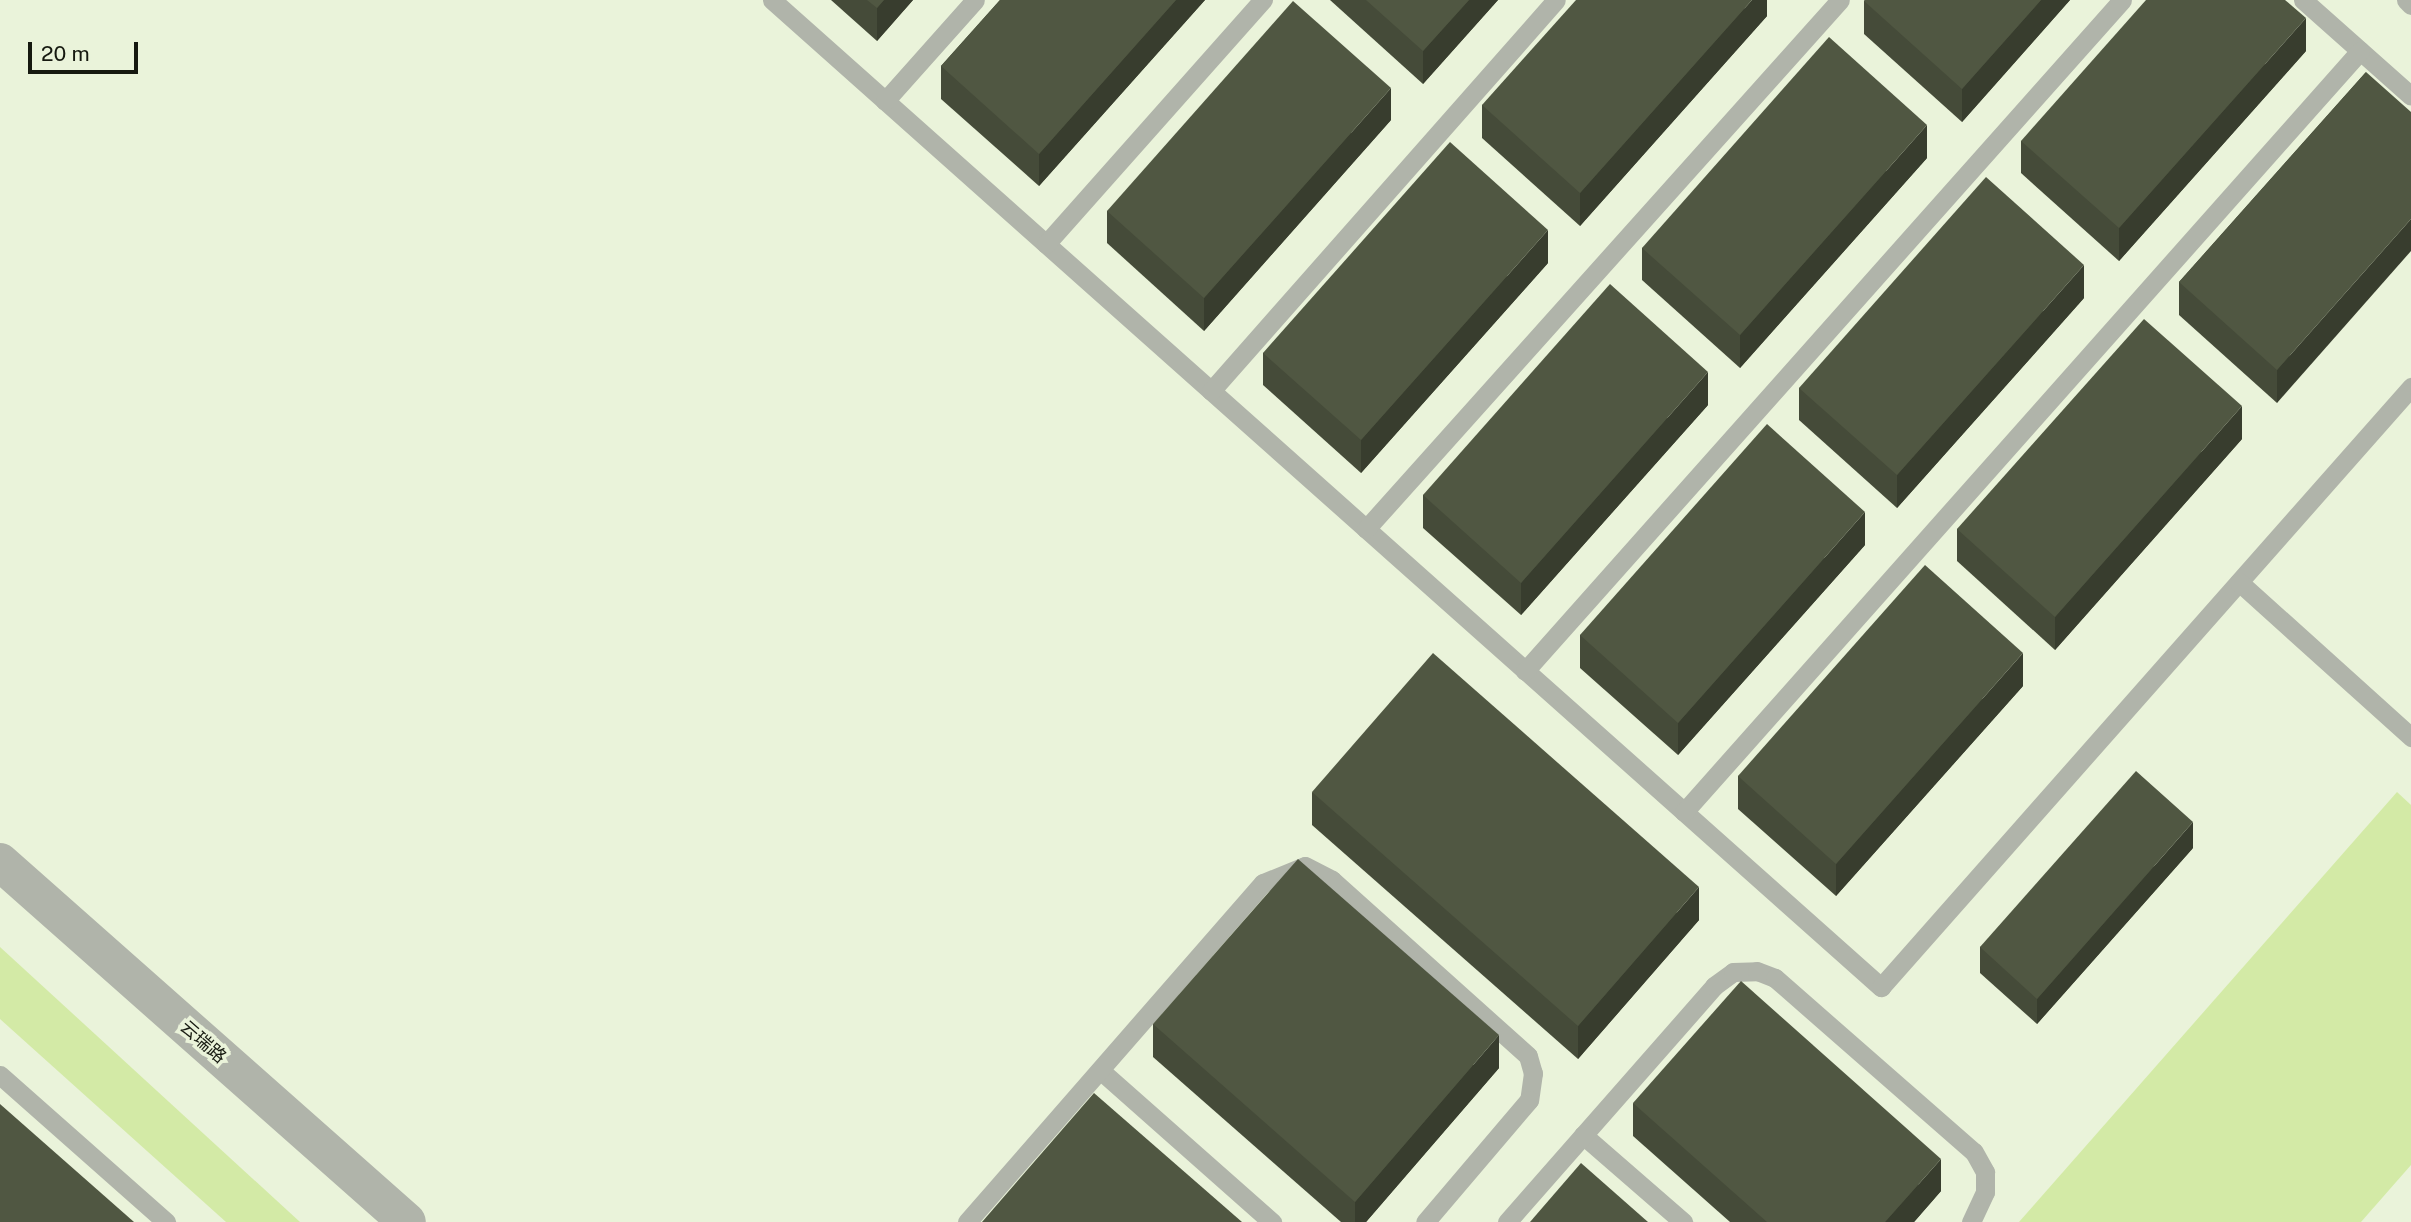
<!DOCTYPE html>
<html>
<head>
<meta charset="utf-8">
<style>
  body { margin:0 }
  #map { position:relative; width:2411px; height:1222px; overflow:hidden; background:#eaf3da; font-family:"Public Sans","Noto Sans SC",sans-serif }
  div>[style] { position:absolute }
  [style*='--x'] { left:calc(var(--x)*1px); top:calc(var(--y)*1px); width:calc(var(--w)*1px); rotate:calc(var(--a)*1deg) }
  .green>* { inset:0; background:#d3eaa6 }
  .service>* { height:19px; margin:-9.5px; padding:0 9.5px; transform-origin:9.5px; border-radius:9.5px; background:#b0b4aa }
  .tertiary>* { height:38px; margin:-19px; padding:0 19px; transform-origin:19px; border-radius:19px; background:#b0b4aa }
  .wall>* { inset:0; background:#454b39 }
  .shaded-wall>* { inset:0; background:#383d2e }
  .building>* { inset:0; background:#505742 }
  span { translate:-50% -50%; white-space:nowrap; text-align:center; line-height:1.15; -webkit-text-stroke:7px #eaf3da; paint-order:stroke }
  .street-label { font-size:18px; color:#161910 }
  .scale { position:absolute; left:28px; top:42px; width:110px; height:32px; box-sizing:border-box; border:4px solid #161910; border-top:0; padding-left:9px; font-size:21px; line-height:24px; white-space:nowrap; color:#161910; -webkit-text-stroke:5px #eaf3da; paint-order:stroke }
</style>
</head>
<body>
<div id="map">
  <div class="green">
    <div style="clip-path:polygon(2397px 792px,2411px 805px,2411px 1165px,2361px 1222px,2019px 1222px)"></div>
    <div style="clip-path:polygon(0 947px,300px 1222px,226px 1222px,0 1019px)"></div>
  </div>
  <div class="service">
    <div style="--x:772;--y:0;--w:1485;--a:41.67"></div>
    <div style="--x:1881;--y:987;--w:801;--a:-48.54"></div>
    <div style="--x:2303;--y:0;--w:144;--a:41.6"></div>
    <div style="--x:2406;--y:0;--w:7;--a:45"></div>
    <div style="--x:885;--y:101;--w:135;--a:-48.3"></div>
    <div style="--x:1046;--y:244;--w:327;--a:-48.4"></div>
    <div style="--x:1211;--y:391;--w:521;--a:-48.58"></div>
    <div style="--x:1366;--y:529;--w:710;--a:-48.14"></div>
    <div style="--x:2239;--y:582;--w:232;--a:42"></div>
    <div style="--x:1525;--y:671;--w:898;--a:-48.34"></div>
    <div style="--x:1684;--y:812;--w:1018;--a:-48.39"></div>
    <div style="--x:1100;--y:1070;--w:230;--a:41.5"></div>
    <div style="--x:0;--y:1075;--w:222;--a:41.5"></div>
    <div style="--x:1583;--y:1135;--w:133;--a:41"></div>
    <div style="--x:967;--y:1222;--w:450;--a:-48.9"></div>
    <div style="--x:1263;--y:883;--w:45;--a:-22"></div>
    <div style="--x:1305;--y:866;--w:30;--a:27"></div>
    <div style="--x:1332;--y:880;--w:263;--a:41.9"></div>
    <div style="--x:1528;--y:1056;--w:18;--a:74"></div>
    <div style="--x:1533;--y:1073;--w:27;--a:98"></div>
    <div style="--x:1529;--y:1100;--w:160;--a:130.4"></div>
    <div style="--x:1507;--y:1222;--w:314;--a:-48.7"></div>
    <div style="--x:1714;--y:986;--w:24;--a:-36"></div>
    <div style="--x:1733;--y:972;--w:24;--a:-2"></div>
    <div style="--x:1757;--y:971;--w:19;--a:21"></div>
    <div style="--x:1775;--y:978;--w:264;--a:41.2"></div>
    <div style="--x:1974;--y:1152;--w:23;--a:61"></div>
    <div style="--x:1985;--y:1172;--w:20;--a:90"></div>
    <div style="--x:1985;--y:1192;--w:33;--a:115"></div>
  </div>
  <div class="tertiary">
    <div style="--x:0;--y:862;--w:543;--a:41.49"></div>
  </div>
  <div class="wall">
    <div style="clip-path:polygon(831px 0,913px 0,877px 41px)"></div>
    <div style="clip-path:polygon(1000px 0,1205px 0,1039px 186px,941px 99px,941px 66px)"></div>
    <div style="clip-path:polygon(1330px 0,1498px 0,1423px 84px)"></div>
    <div style="clip-path:polygon(1767px 0,1767px 16px,1580px 226px,1482px 138px,1482px 105px)"></div>
    <div style="clip-path:polygon(1865px 0,2070px 0,1962px 122px,1864px 34px,1864px 1px)"></div>
    <div style="clip-path:polygon(2306px 51px,2119px 261px,2021px 173px,2021px 141px)"></div>
    <div style="clip-path:polygon(2366px 72px,2277px 403px,2179px 315px,2179px 282px)"></div>
    <div style="clip-path:polygon(1391px 120px,1204px 331px,1107px 243px,1107px 211px)"></div>
    <div style="clip-path:polygon(1927px 158px,1740px 368px,1642px 280px,1642px 248px)"></div>
    <div style="clip-path:polygon(1548px 263px,1361px 473px,1263px 385px,1263px 353px)"></div>
    <div style="clip-path:polygon(2084px 298px,1897px 508px,1799px 420px,1799px 388px)"></div>
    <div style="clip-path:polygon(1708px 405px,1521px 615px,1423px 528px,1423px 495px)"></div>
    <div style="clip-path:polygon(2242px 439px,2055px 650px,1957px 561px,1957px 529px)"></div>
    <div style="clip-path:polygon(1865px 545px,1678px 755px,1580px 668px,1580px 635px)"></div>
    <div style="clip-path:polygon(2023px 686px,1836px 896px,1738px 809px,1738px 776px)"></div>
    <div style="clip-path:polygon(1312px 792px,1699px 920px,1578px 1059px,1312px 825px)"></div>
    <div style="clip-path:polygon(2193px 848px,2037px 1024px,1980px 973px,1980px 947px)"></div>
    <div style="clip-path:polygon(1153px 1024px,1499px 1068px,1366px 1222px,1341px 1222px,1153px 1057px)"></div>
    <div style="clip-path:polygon(1633px 1103px,1941px 1191px,1914px 1222px,1730px 1222px,1633px 1136px)"></div>
  </div>
  <div class="shaded-wall">
    <div style="clip-path:polygon(884px 0,913px 0,877px 41px,877px 8px)"></div>
    <div style="clip-path:polygon(1176px 0,1205px 0,1039px 186px,1039px 154px)"></div>
    <div style="clip-path:polygon(1469px 0,1498px 0,1423px 84px,1423px 51px)"></div>
    <div style="clip-path:polygon(1752px 0,1767px 0,1767px 16px,1580px 226px,1580px 193px)"></div>
    <div style="clip-path:polygon(2041px 0,2070px 0,1962px 122px,1962px 89px)"></div>
    <div style="clip-path:polygon(2306px 18px,2306px 51px,2119px 261px,2119px 228px)"></div>
    <div style="clip-path:polygon(1391px 88px,1391px 120px,1204px 331px,1204px 298px)"></div>
    <div style="clip-path:polygon(1927px 125px,1927px 158px,1740px 368px,1740px 335px)"></div>
    <div style="clip-path:polygon(2411px 219px,2411px 251px,2277px 403px,2277px 370px)"></div>
    <div style="clip-path:polygon(1548px 230px,1548px 263px,1361px 473px,1361px 440px)"></div>
    <div style="clip-path:polygon(2084px 265px,2084px 298px,1897px 508px,1897px 475px)"></div>
    <div style="clip-path:polygon(1708px 372px,1708px 405px,1521px 615px,1521px 583px)"></div>
    <div style="clip-path:polygon(2242px 406px,2242px 439px,2055px 650px,2055px 617px)"></div>
    <div style="clip-path:polygon(1865px 512px,1865px 545px,1678px 755px,1678px 723px)"></div>
    <div style="clip-path:polygon(2023px 653px,2023px 686px,1836px 896px,1836px 864px)"></div>
    <div style="clip-path:polygon(2193px 822px,2193px 848px,2037px 1024px,2037px 999px)"></div>
    <div style="clip-path:polygon(1699px 887px,1699px 920px,1578px 1059px,1578px 1026px)"></div>
    <div style="clip-path:polygon(1499px 1035px,1499px 1068px,1366px 1222px,1355px 1222px,1355px 1202px)"></div>
    <div style="clip-path:polygon(1941px 1159px,1941px 1191px,1914px 1222px,1885px 1222px)"></div>
  </div>
  <div class="building">
    <div style="clip-path:polygon(867px 0,884px 0,877px 8px)"></div>
    <div style="clip-path:polygon(1000px 0,1176px 0,1039px 154px,941px 66px)"></div>
    <div style="clip-path:polygon(1366px 0,1469px 0,1423px 51px)"></div>
    <div style="clip-path:polygon(1576px 0,1752px 0,1580px 193px,1482px 105px)"></div>
    <div style="clip-path:polygon(1865px 0,2041px 0,1962px 89px,1864px 1px)"></div>
    <div style="clip-path:polygon(2146px 0,2285px 0,2306px 18px,2119px 228px,2021px 141px)"></div>
    <div style="clip-path:polygon(1293px 1px,1391px 88px,1204px 298px,1107px 211px)"></div>
    <div style="clip-path:polygon(1829px 37px,1927px 125px,1740px 335px,1642px 248px)"></div>
    <div style="clip-path:polygon(2366px 72px,2411px 112px,2411px 219px,2277px 370px,2179px 282px)"></div>
    <div style="clip-path:polygon(1450px 142px,1548px 230px,1361px 440px,1263px 353px)"></div>
    <div style="clip-path:polygon(1986px 177px,2084px 265px,1897px 475px,1799px 388px)"></div>
    <div style="clip-path:polygon(1610px 284px,1708px 372px,1521px 583px,1423px 495px)"></div>
    <div style="clip-path:polygon(2144px 319px,2242px 406px,2055px 617px,1957px 529px)"></div>
    <div style="clip-path:polygon(1767px 424px,1865px 512px,1678px 723px,1580px 635px)"></div>
    <div style="clip-path:polygon(1925px 565px,2023px 653px,1836px 864px,1738px 776px)"></div>
    <div style="clip-path:polygon(1433px 653px,1699px 887px,1578px 1026px,1312px 792px)"></div>
    <div style="clip-path:polygon(2136px 771px,2193px 822px,2037px 999px,1980px 947px)"></div>
    <div style="clip-path:polygon(1298px 859px,1499px 1035px,1355px 1202px,1153px 1024px)"></div>
    <div style="clip-path:polygon(1741px 981px,1941px 1159px,1885px 1222px,1767px 1222px,1633px 1103px)"></div>
    <div style="clip-path:polygon(1094px 1093px,1242px 1222px,982px 1222px)"></div>
    <div style="clip-path:polygon(0 1104px,134px 1222px,0 1222px)"></div>
    <div style="clip-path:polygon(1581px 1163px,1648px 1222px,1530px 1222px)"></div>
  </div>
  <div class="street-label">
    <span style="left:203px;top:1042px;rotate:41deg">云瑞路</span>
  </div>
  <div class="scale">20 m</div>
</div>
</body>
</html>
